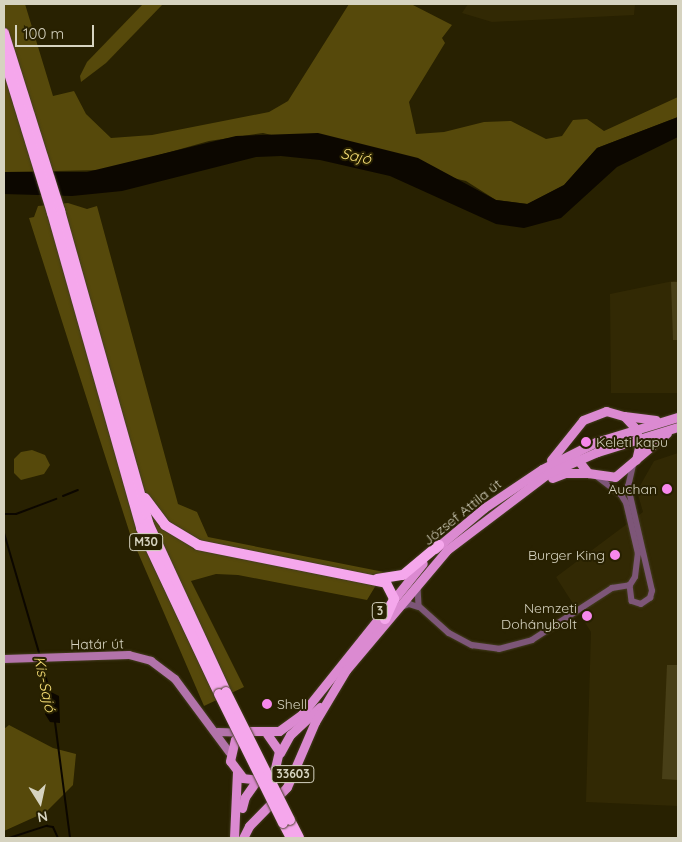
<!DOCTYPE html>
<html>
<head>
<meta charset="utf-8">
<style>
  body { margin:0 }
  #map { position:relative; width:682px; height:842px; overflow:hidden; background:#282101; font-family:Quicksand,sans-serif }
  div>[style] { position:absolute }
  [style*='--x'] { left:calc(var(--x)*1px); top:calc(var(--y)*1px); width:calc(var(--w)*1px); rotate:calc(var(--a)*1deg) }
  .built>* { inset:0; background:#322904 }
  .green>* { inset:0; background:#56490b }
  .water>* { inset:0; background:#0c0700 }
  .stream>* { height:2px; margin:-1px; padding:0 1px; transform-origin:1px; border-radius:1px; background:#0c0700 }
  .building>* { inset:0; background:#483f17 }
  .roads { filter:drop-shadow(0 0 1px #443d20) drop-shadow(0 0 1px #443d20) }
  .minor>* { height:5.5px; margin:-2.75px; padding:0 2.75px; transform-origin:2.75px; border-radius:2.75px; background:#7d5678 }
  .secondary>* { height:8px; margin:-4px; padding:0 4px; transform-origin:4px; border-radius:4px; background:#b273aa }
  .primary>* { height:9px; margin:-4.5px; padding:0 4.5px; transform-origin:4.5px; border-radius:4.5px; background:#db8ad1 }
  .motorway>* { height:10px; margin:-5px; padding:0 5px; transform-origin:5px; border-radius:5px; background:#f5a7ec }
  .bridges { filter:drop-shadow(0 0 1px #443d20) drop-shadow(0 0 1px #443d20) }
  .motorway-bridge>* { height:10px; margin:-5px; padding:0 5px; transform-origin:5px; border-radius:5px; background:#f5a7ec }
  .dots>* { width:14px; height:14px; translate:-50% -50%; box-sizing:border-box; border:2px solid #282101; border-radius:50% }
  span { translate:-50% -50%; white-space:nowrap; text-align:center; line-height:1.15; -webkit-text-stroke:4px #282101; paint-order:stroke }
  .shield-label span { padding:1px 4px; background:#282101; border:1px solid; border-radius:4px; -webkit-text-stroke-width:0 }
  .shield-label { font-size:12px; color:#d6d3c0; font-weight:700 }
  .poi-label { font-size:14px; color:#d6d3c0 }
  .left { translate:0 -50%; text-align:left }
  .right { translate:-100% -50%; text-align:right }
  .street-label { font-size:14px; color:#d6d3c0 }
  .water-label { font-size:15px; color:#f6de75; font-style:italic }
  .frame { position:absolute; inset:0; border:5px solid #d6d3c0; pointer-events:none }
  .north { position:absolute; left:15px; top:777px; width:50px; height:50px; -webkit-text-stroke:4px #282101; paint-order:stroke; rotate:170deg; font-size:14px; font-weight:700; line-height:20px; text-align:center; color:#d6d3c0 }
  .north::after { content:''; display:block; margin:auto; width:18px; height:22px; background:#d6d3c0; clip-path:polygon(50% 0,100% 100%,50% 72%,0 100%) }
  .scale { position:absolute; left:15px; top:25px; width:79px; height:22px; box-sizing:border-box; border:2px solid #d6d3c0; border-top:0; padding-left:6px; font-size:15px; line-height:18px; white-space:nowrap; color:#d6d3c0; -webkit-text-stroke:4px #282101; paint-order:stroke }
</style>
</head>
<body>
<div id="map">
  <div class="built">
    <div style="clip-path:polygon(468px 4px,635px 4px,634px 15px,492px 22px,462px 13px)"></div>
    <div style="clip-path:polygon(678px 280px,678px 393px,611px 393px,610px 294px)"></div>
    <div style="clip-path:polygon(678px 453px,678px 806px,586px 802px,591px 632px,556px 577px,643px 512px,637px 491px,654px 461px)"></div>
  </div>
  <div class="green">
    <div style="clip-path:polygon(4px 4px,25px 4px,53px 96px,74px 91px,86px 114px,111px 138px,152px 135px,269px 112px,288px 101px,349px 4px,411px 4px,452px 25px,442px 38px,445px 43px,409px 102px,416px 134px,444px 132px,484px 122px,511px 121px,546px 139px,562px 136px,573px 120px,587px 119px,604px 131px,678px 97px,678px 117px,597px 148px,564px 185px,528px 204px,496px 200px,466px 181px,263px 133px,209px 141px,106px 170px,4px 172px)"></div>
    <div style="clip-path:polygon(143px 4px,163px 4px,106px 63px,81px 82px,80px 76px,87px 62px)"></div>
    <div style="clip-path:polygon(68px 203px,87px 209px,97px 206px,178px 504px,197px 512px,208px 537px,384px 572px,367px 600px,238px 575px,216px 574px,191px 581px,244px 687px,204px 706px,130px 534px,29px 218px,34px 217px,38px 206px)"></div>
    <div style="clip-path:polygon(32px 450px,45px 455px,50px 465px,44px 474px,21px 480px,14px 473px,14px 459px,21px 452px)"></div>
    <div style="clip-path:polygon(9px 725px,53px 748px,76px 754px,73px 785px,46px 812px,4px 831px,4px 729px)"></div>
  </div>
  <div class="water">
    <div style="clip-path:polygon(678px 117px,678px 137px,617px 167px,561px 218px,524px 228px,496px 224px,390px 176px,320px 160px,281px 156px,256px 157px,122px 191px,72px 196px,4px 194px,4px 172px,87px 172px,236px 136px,318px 133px,418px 158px,496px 200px,527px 204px,564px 185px,597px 148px)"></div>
    <div style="clip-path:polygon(47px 690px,59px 696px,60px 723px,50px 722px,45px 714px,47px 704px,43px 697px)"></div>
  </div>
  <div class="stream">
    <div style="--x:63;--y:496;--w:16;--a:-22"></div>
    <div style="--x:4;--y:514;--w:12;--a:0"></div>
    <div style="--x:16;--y:514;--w:43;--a:-20.6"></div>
    <div style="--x:4;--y:533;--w:128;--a:73.7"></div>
    <div style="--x:41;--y:661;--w:32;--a:74"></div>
    <div style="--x:55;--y:722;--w:117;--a:82.6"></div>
    <div style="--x:9;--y:838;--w:40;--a:-18"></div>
    <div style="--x:47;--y:826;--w:6;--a:9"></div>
    <div style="--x:53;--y:827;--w:12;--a:66"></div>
  </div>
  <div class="building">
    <div style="clip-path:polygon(671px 282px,678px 282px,678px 340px,673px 340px)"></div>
    <div style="clip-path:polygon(667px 665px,678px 665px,678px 780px,662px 779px)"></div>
  </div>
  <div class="roads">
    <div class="minor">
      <div style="--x:630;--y:585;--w:16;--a:83"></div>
      <div style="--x:632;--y:601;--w:9;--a:18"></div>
      <div style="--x:641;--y:604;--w:11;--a:-34"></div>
      <div style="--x:650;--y:598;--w:7;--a:-74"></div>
      <div style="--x:652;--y:591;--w:107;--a:-103"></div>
      <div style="--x:628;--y:487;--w:23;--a:-77"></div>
      <div style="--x:418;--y:587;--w:19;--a:87"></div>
      <div style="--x:419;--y:606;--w:40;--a:42"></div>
      <div style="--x:449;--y:633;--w:26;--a:28"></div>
      <div style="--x:472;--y:645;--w:27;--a:8"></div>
      <div style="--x:499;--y:649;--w:34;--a:-15"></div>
      <div style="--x:532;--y:640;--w:95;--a:-33"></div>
      <div style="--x:612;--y:588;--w:18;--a:-9"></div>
      <div style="--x:630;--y:585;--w:9;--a:-58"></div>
      <div style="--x:635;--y:577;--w:23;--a:-83"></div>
      <div style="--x:638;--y:554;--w:52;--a:-103.2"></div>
      <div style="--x:626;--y:503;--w:9;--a:-122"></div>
      <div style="--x:621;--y:495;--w:30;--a:-143"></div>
      <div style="--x:399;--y:608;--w:11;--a:-22"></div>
      <div style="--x:409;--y:604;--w:10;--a:17"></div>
    </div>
    <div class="secondary">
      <div style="--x:4;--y:659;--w:125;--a:-1.8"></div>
      <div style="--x:129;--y:655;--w:23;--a:15"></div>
      <div style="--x:151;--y:661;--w:30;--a:37"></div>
      <div style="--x:175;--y:679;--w:91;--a:53.5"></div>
      <div style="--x:218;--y:732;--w:25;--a:2"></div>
    </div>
    <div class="primary">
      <div style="--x:624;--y:416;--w:32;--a:7"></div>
      <div style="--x:574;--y:455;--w:23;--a:52"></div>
      <div style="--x:588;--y:473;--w:27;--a:8"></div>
      <div style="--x:615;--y:477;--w:68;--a:-40.2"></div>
      <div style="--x:551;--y:460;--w:51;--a:-51.3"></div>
      <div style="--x:583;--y:420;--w:25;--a:-21"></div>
      <div style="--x:606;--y:411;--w:19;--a:16"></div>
      <div style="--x:624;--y:416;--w:16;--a:47"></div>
      <div style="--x:635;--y:428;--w:16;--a:72"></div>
      <div style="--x:640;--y:443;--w:17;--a:103"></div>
      <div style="--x:552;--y:478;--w:14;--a:-21"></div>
      <div style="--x:565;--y:473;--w:23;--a:0"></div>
      <div style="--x:435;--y:549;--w:64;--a:-39.9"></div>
      <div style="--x:484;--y:508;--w:70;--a:-33.9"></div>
      <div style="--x:542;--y:469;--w:60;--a:-26.6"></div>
      <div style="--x:596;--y:442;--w:86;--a:-17"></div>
      <div style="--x:267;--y:734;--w:21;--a:55"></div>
      <div style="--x:279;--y:751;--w:18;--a:103"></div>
      <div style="--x:275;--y:769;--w:18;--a:142"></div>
      <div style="--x:261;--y:780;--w:18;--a:-174"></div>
      <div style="--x:243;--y:778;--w:21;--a:-127"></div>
      <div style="--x:230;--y:761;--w:22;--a:-77"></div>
      <div style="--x:235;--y:740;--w:16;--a:-35"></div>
      <div style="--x:248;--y:731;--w:31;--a:0"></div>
      <div style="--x:279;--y:731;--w:29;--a:-36"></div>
      <div style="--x:302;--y:714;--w:193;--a:-51.3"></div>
      <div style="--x:280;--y:753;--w:21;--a:-61"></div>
      <div style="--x:290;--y:735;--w:41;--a:-43"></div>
      <div style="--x:242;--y:808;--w:11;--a:-75"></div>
      <div style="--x:245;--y:797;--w:21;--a:-55"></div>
      <div style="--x:234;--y:838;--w:66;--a:-87.4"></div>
      <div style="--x:243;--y:838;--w:13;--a:-63"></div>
      <div style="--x:249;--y:826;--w:54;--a:-45.7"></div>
      <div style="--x:287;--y:787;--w:71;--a:-66.7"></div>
      <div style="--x:315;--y:722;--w:61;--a:-59.2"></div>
      <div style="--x:346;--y:670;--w:157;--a:-49.9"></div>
      <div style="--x:447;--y:550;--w:126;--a:-37.2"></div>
      <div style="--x:547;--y:474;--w:55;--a:-23.7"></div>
      <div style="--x:597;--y:452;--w:85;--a:-17.2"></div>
    </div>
    <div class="motorway">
      <div style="--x:4;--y:33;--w:187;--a:72.5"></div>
      <div style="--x:60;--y:211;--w:324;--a:74.2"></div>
      <div style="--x:148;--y:523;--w:186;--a:65.2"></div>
      <div style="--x:4;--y:57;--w:163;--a:72.9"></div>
      <div style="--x:52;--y:213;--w:327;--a:74.2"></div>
      <div style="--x:141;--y:528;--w:183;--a:64.8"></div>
      <div style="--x:145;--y:498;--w:34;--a:53"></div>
      <div style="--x:165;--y:525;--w:39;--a:31"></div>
      <div style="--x:198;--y:545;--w:192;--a:11.4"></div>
      <div style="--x:386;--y:583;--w:18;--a:63"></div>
      <div style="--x:394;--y:599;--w:22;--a:114"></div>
      <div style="--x:377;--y:579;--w:26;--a:-9"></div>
      <div style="--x:403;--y:575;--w:47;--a:-39.8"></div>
      <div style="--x:290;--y:820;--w:20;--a:63"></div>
      <div style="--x:283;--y:823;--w:17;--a:62"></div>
    </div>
  </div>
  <div class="bridges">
    <div class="motorway-bridge">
      <div style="--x:226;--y:692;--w:143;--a:63.4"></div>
      <div style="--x:219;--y:694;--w:144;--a:63.6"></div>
    </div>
  </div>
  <div class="dots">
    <div style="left:586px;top:442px;background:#f788ec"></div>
    <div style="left:667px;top:489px;background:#f788ec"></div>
    <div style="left:615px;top:555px;background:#f788ec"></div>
    <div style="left:587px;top:616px;background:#f788ec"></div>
    <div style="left:267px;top:704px;background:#f788ec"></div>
  </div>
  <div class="shield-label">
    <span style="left:146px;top:542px">M30</span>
    <span style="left:380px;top:611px">3</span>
    <span style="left:293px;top:774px">33603</span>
  </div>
  <div class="poi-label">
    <span class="left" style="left:596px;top:442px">Keleti kapu</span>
    <span class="right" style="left:657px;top:489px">Auchan</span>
    <span class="right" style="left:605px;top:555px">Burger King</span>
    <span class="right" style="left:577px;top:616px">Nemzeti<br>Dohánybolt</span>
    <span class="left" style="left:277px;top:704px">Shell</span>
  </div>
  <div class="street-label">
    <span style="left:462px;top:512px;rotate:-39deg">József Attila út</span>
    <span style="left:97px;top:644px;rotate:-1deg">Határ út</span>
  </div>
  <div class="water-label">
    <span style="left:356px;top:156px;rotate:12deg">Sajó</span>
    <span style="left:45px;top:684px;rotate:78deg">Kis-Sajó</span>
  </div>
  <div class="frame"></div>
  <div class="north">N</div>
  <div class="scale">100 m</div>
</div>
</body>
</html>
